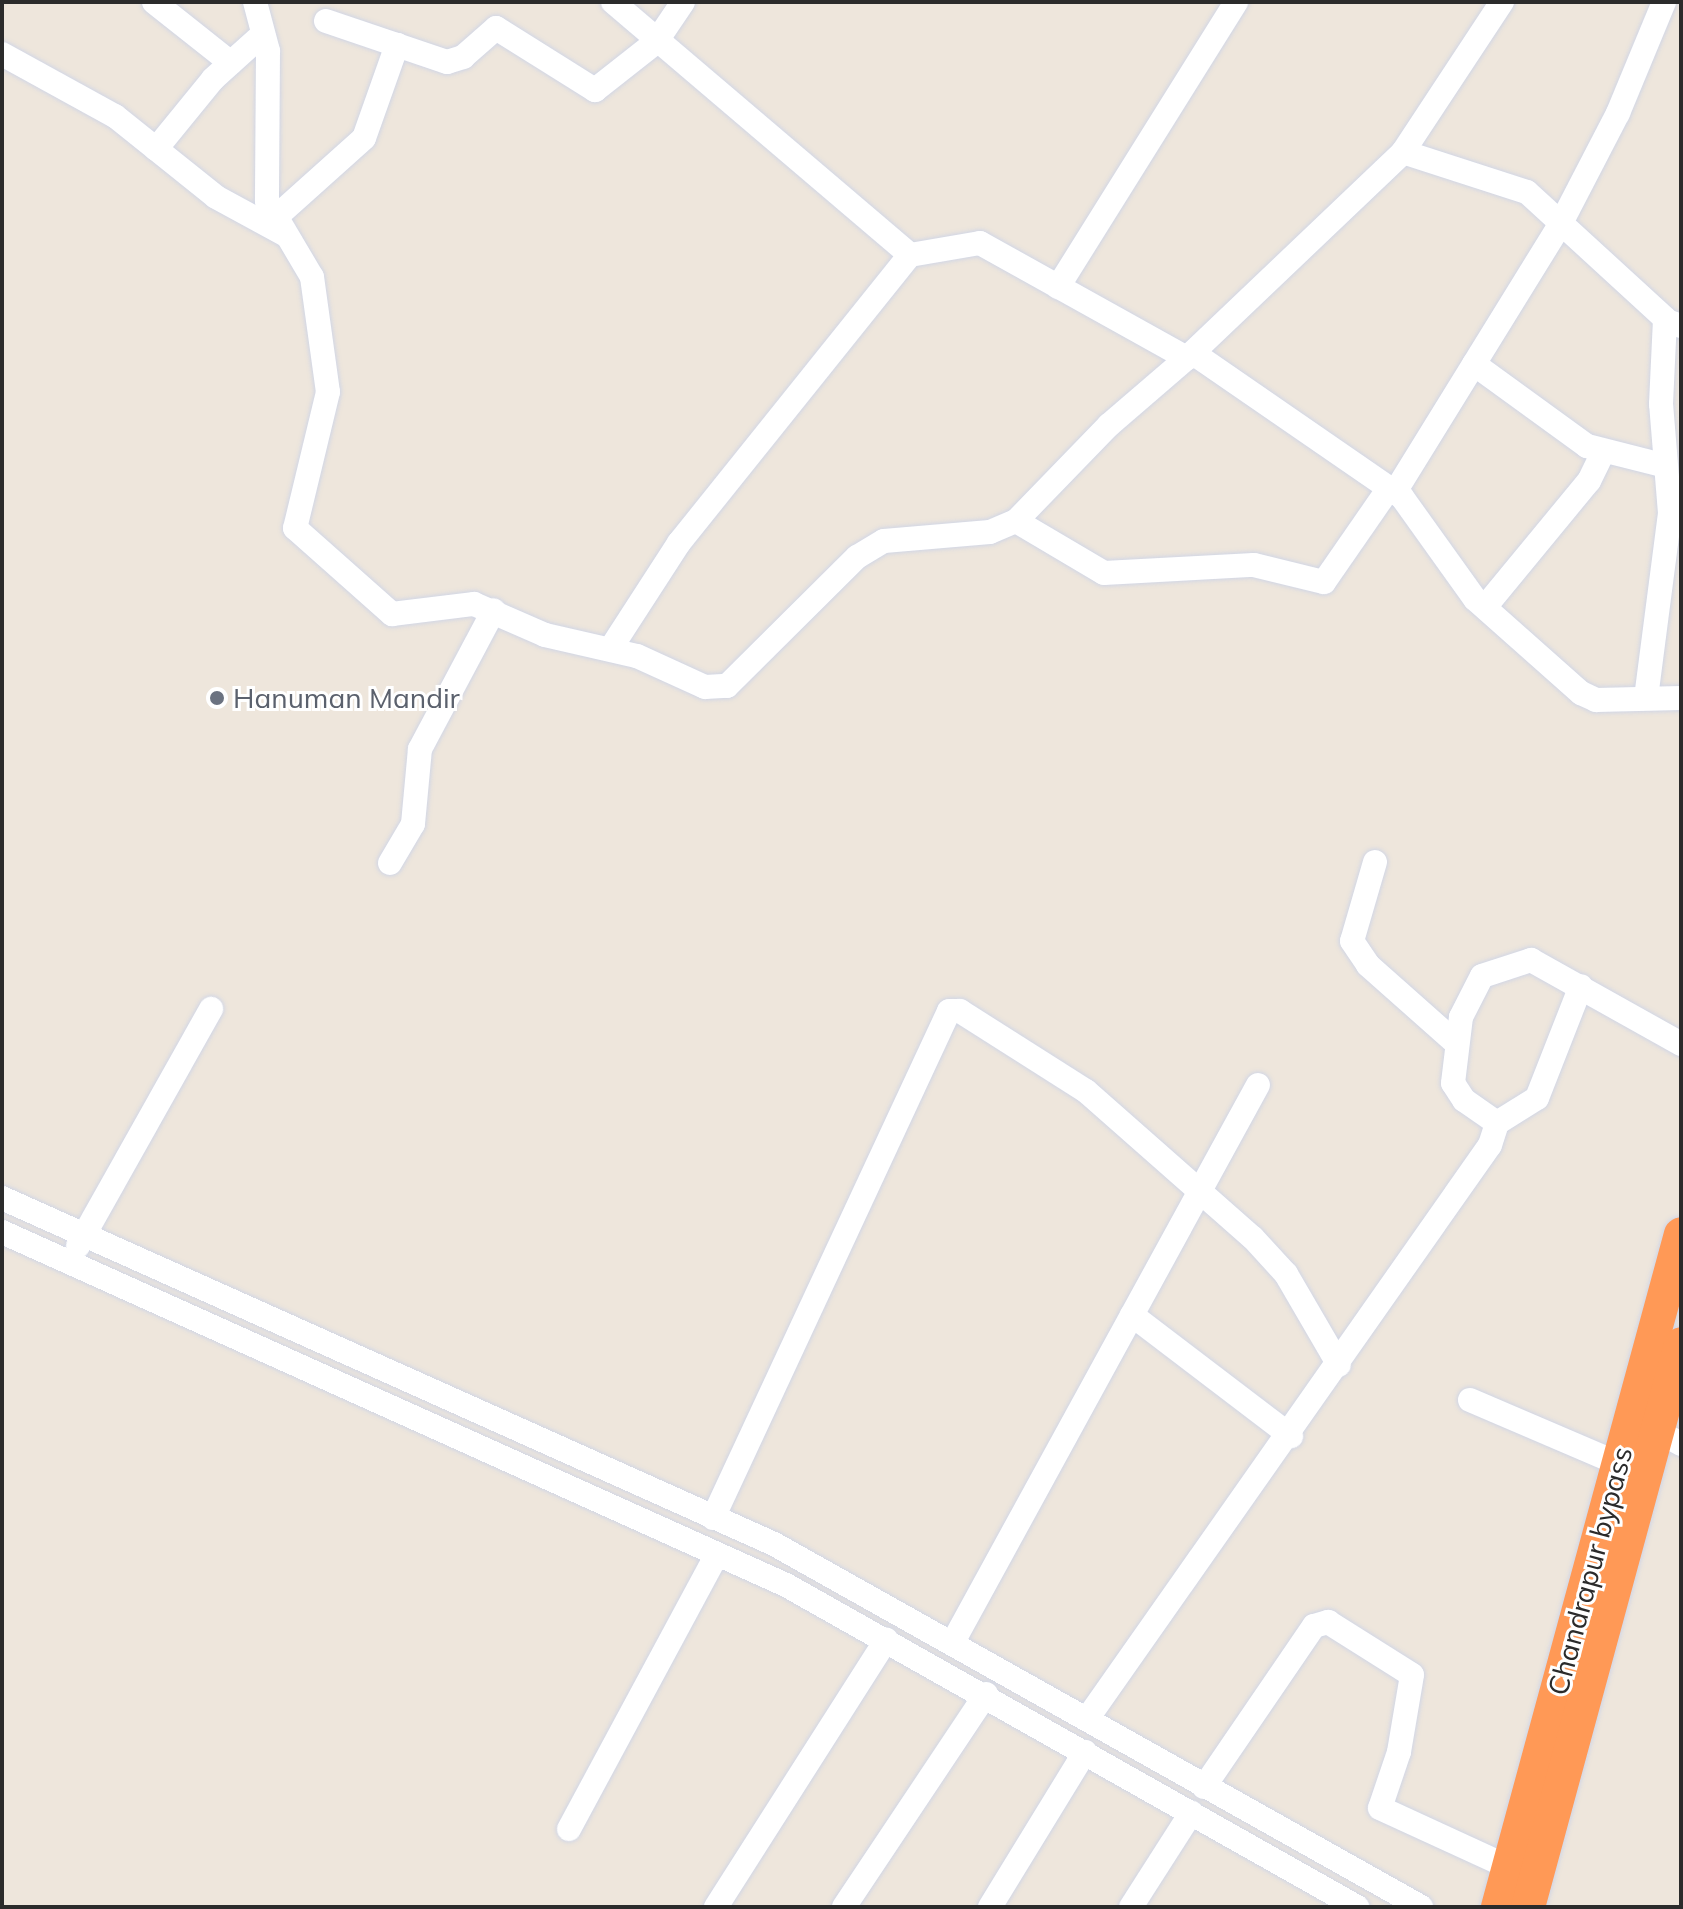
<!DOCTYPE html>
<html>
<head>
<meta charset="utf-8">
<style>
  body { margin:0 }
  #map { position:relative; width:1683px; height:1909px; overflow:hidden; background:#eee6dc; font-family:Mulish,sans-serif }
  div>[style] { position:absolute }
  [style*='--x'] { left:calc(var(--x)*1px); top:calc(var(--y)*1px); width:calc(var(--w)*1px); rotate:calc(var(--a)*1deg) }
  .roads { filter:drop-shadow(0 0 2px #d1d6e5) drop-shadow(0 0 2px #d1d6e5) }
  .minor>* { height:24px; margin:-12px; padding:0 12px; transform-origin:12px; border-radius:12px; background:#fff }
  .highway>* { height:34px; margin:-17px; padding:0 17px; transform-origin:17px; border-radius:17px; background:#ff9956 }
  .dots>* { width:22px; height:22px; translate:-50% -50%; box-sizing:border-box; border:4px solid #fff; border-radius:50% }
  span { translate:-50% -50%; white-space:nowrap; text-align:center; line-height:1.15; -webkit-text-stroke:6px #fff; paint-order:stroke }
  .worship-label { font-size:28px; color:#5b616d }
  .left { translate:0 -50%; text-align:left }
  .street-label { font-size:28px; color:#2b2b2b }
  .frame { position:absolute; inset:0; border:4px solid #2b2b2b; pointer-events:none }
</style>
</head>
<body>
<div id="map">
  <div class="roads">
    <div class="minor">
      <div style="--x:154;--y:2;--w:98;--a:38.4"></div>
      <div style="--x:255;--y:2;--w:51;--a:75.1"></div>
      <div style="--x:268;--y:51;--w:150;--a:90.4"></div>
      <div style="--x:267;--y:201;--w:88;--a:59.4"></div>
      <div style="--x:312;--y:277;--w:116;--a:82.1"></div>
      <div style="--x:328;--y:392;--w:140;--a:103.6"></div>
      <div style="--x:295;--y:528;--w:130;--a:41.6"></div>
      <div style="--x:392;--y:614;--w:83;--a:-7"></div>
      <div style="--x:474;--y:604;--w:77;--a:23.6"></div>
      <div style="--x:545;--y:635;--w:94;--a:12.9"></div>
      <div style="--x:637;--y:656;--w:75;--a:24.5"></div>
      <div style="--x:705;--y:687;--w:22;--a:-3"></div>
      <div style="--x:727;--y:686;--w:183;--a:-44.8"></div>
      <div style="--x:857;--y:557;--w:31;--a:-31"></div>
      <div style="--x:884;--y:541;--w:106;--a:-4.9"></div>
      <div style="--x:990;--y:532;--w:28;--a:-23"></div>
      <div style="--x:1016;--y:521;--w:134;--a:-45.9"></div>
      <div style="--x:1109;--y:425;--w:103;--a:-40.7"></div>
      <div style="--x:613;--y:2;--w:390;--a:40.4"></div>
      <div style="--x:910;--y:255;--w:71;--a:-9.7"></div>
      <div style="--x:980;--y:243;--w:237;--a:29.1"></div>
      <div style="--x:1187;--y:358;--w:298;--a:-43.6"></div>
      <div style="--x:1403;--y:152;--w:130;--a:17.9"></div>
      <div style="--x:1527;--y:192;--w:193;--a:42.5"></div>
      <div style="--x:1669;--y:322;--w:13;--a:18"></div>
      <div style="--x:326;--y:21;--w:128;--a:18.7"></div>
      <div style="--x:447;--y:62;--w:17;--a:-17"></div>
      <div style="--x:463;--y:57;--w:44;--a:-41.3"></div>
      <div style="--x:496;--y:28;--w:117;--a:32.1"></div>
      <div style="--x:595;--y:90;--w:78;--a:-38.2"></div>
      <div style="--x:656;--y:42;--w:48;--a:-56"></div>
      <div style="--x:2;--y:54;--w:129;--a:28.8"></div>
      <div style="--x:115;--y:116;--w:129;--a:38.7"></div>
      <div style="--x:216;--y:197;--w:80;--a:28.5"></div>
      <div style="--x:156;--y:149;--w:90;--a:-50.8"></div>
      <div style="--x:213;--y:79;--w:67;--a:-42"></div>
      <div style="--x:1403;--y:152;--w:180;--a:-56.6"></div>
      <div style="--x:276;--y:217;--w:118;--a:-41.9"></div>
      <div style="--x:364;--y:138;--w:99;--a:-70.5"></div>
      <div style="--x:1058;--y:287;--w:336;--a:-58"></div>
      <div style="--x:1193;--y:353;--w:254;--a:34.6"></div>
      <div style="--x:1402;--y:497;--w:125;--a:54.4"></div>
      <div style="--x:1475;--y:599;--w:142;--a:41.6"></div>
      <div style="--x:1581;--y:693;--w:17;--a:25"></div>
      <div style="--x:1596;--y:700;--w:85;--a:-1.3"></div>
      <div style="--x:1474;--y:364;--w:140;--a:36"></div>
      <div style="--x:1587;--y:446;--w:81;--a:14.2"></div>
      <div style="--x:1395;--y:492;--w:316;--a:-58.3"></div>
      <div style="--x:1561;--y:223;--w:124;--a:-62.6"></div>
      <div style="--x:1618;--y:113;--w:120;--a:-67.5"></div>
      <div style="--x:1016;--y:521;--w:102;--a:30.6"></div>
      <div style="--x:1104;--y:573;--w:150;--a:-3.1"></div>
      <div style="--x:1254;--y:565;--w:72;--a:13.7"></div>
      <div style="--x:1324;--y:582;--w:114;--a:-55.3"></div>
      <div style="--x:1485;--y:607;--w:163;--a:-50.5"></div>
      <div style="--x:1589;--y:481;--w:32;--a:-64"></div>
      <div style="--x:611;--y:648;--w:125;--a:-57.1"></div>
      <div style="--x:679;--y:543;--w:369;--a:-51.3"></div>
      <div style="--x:1646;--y:698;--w:187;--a:-82.6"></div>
      <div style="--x:1670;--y:513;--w:109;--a:-94.7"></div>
      <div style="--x:1661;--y:404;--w:85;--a:-87.3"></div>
      <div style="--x:1375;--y:862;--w:82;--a:106.2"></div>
      <div style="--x:1352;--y:941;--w:29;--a:56"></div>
      <div style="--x:1368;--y:965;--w:118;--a:41.6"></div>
      <div style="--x:390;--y:863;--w:45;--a:-59.5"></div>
      <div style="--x:413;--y:824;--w:75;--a:-84.7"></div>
      <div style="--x:420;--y:749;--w:157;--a:-62"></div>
      <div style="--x:1497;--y:1123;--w:47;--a:-32"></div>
      <div style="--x:1537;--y:1098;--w:120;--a:-68.6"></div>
      <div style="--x:2;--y:1198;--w:846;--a:24.14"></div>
      <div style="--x:774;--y:1544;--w:742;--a:29.29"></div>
      <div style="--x:2;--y:1232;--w:860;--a:24.24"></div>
      <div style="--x:786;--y:1585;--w:656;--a:29.42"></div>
      <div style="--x:78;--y:1246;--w:272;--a:-60.7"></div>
      <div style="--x:1132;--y:1315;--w:200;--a:37.3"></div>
      <div style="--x:1470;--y:1400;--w:162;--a:23.2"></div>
      <div style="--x:1655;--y:1430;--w:30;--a:28"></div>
      <div style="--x:713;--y:1518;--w:559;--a:-65.04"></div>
      <div style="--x:949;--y:1011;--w:11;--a:0"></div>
      <div style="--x:960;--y:1011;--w:149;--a:32.4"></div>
      <div style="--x:1086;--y:1091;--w:222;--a:41.4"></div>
      <div style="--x:1253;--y:1238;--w:49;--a:47.5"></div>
      <div style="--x:1286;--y:1274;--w:105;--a:59.8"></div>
      <div style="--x:953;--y:1642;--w:635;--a:-61.3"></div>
      <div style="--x:1087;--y:1719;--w:701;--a:-54.93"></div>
      <div style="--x:1490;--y:1145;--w:23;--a:-72"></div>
      <div style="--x:1497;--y:1123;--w:40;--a:-145.1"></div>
      <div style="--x:1464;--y:1100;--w:20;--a:-123"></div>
      <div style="--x:1453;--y:1083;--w:66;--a:-83.1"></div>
      <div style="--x:1461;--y:1017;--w:46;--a:-62.9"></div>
      <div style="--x:1482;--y:976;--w:52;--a:-18.1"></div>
      <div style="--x:1531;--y:960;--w:172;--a:29.2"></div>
      <div style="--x:1204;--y:1787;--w:195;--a:-55.7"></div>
      <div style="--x:1314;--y:1626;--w:15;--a:-16"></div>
      <div style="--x:1328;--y:1622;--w:99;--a:32.2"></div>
      <div style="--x:1412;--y:1675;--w:78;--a:99.6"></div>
      <div style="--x:1399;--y:1752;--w:59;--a:108.7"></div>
      <div style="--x:1380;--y:1808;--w:141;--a:24.7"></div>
      <div style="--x:569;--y:1829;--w:312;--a:-61.7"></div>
      <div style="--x:716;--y:1907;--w:317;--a:-57.5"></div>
      <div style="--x:844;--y:1907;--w:256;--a:-56.3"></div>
      <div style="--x:990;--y:1907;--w:182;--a:-58.5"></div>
      <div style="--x:1131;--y:1907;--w:112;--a:-57.4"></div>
    </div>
    <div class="highway">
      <div style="--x:1498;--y:1907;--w:697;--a:-74.79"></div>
      <div style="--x:1528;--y:1907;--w:583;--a:-74.8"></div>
    </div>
  </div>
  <div class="dots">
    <div style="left:217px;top:698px;background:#6b7280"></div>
  </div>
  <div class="worship-label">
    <span class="left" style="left:233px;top:698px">Hanuman Mandir</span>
  </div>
  <div class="street-label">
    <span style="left:1590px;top:1571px;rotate:-75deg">Chandrapur bypass</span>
  </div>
  <div class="frame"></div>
</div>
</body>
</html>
